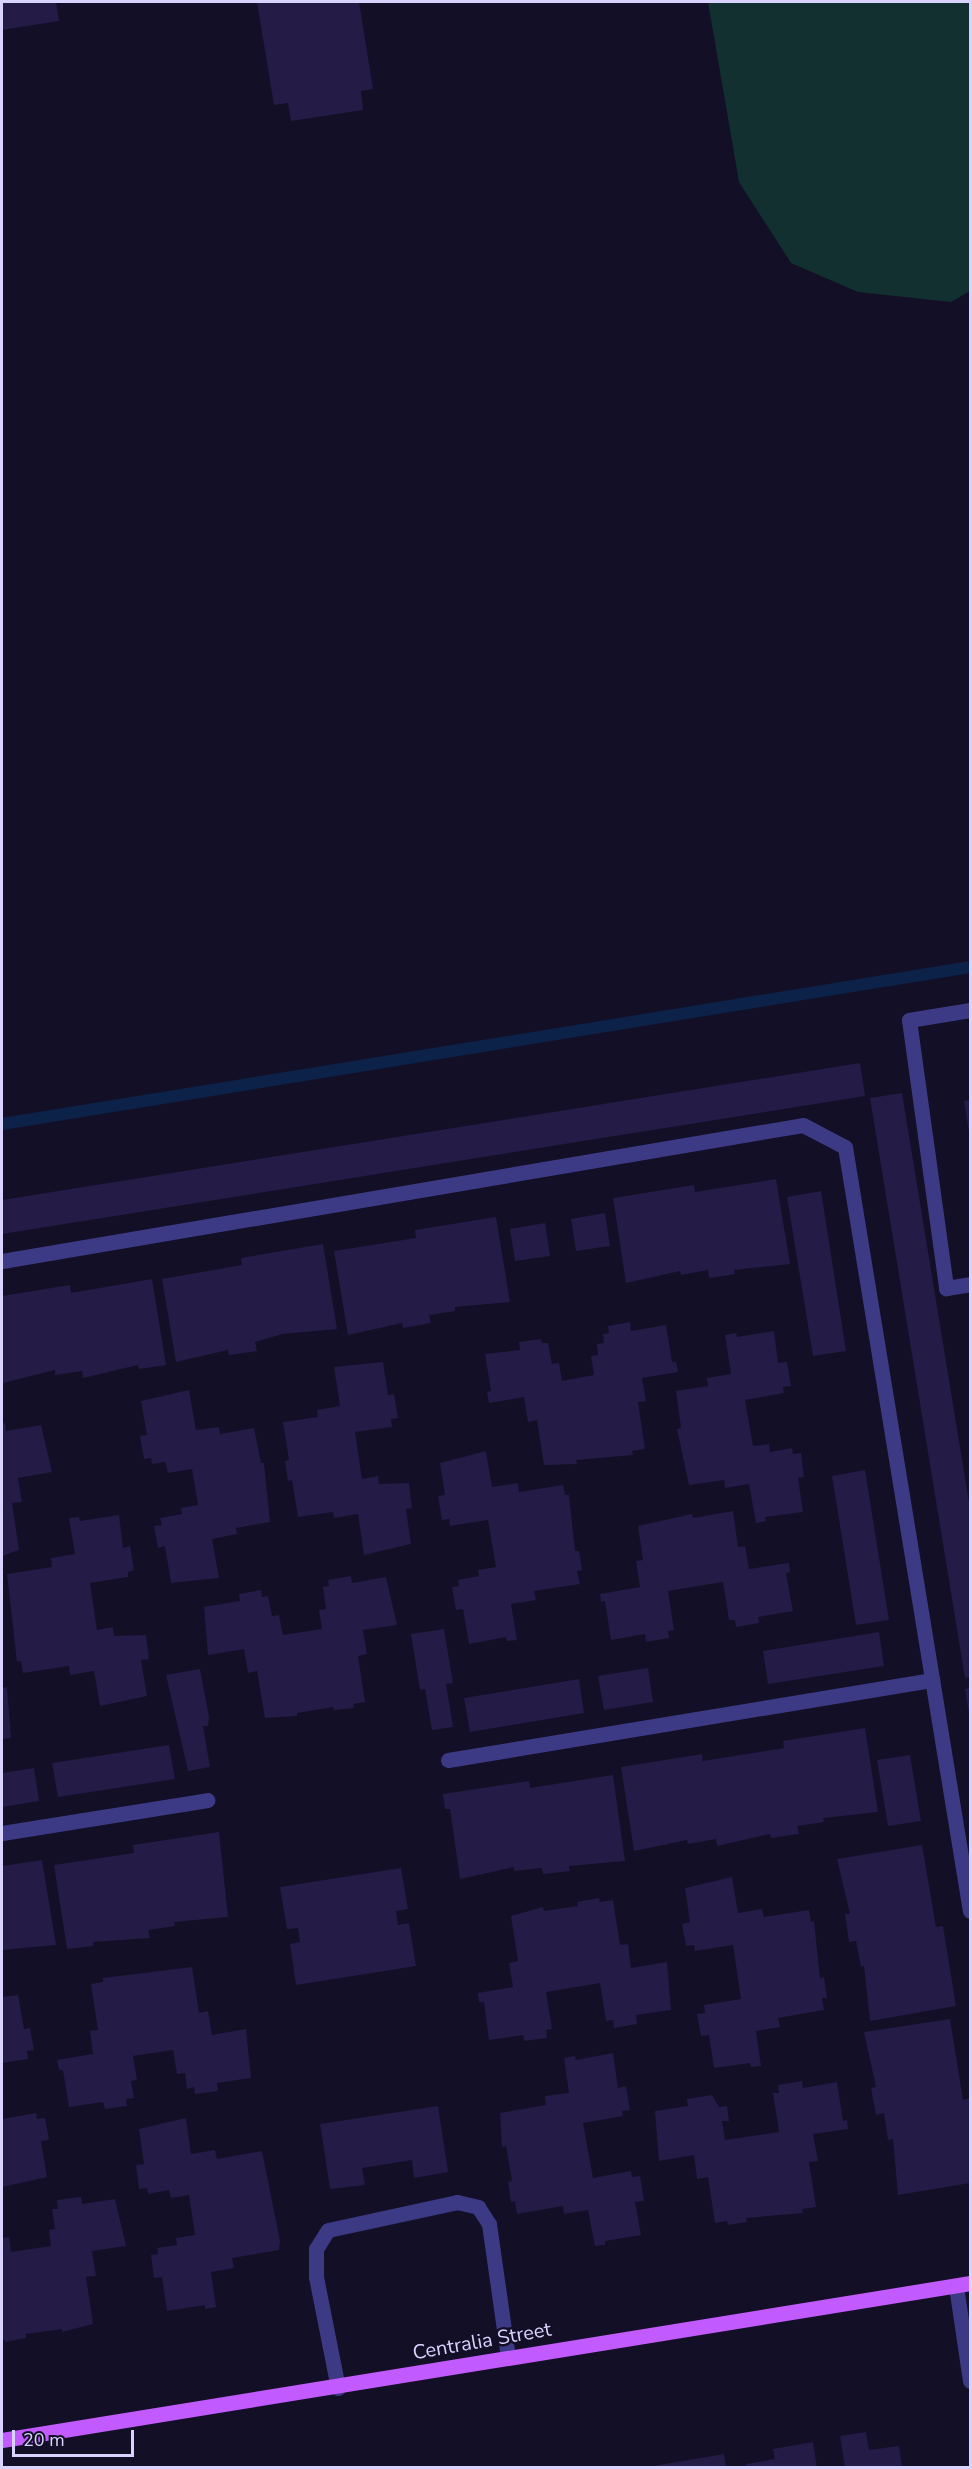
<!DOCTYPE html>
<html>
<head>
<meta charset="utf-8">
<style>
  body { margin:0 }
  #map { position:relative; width:972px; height:2469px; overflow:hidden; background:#130f26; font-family:"Nunito Sans",sans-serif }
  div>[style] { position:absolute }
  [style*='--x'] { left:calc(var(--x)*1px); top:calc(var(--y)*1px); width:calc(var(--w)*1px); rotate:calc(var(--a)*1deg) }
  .green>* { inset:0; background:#12302f }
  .stream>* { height:12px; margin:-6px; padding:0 6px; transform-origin:6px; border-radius:6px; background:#0c2248 }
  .building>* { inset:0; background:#241b47 }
  .minor>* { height:15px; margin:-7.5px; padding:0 7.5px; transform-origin:7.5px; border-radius:7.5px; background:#3d3a85 }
  .major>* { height:15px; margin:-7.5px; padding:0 7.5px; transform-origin:7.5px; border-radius:7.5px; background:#c25bff }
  span { translate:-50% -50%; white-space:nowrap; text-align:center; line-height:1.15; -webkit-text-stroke:5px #130f26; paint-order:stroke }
  .street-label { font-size:20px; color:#d9d4ff }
  .frame { position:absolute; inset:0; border:3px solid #d9d4ff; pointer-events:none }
  .scale { position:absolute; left:12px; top:2430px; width:122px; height:27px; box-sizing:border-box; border:3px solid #d9d4ff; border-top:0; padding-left:8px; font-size:18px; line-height:21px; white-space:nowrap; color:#d9d4ff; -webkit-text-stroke:4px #130f26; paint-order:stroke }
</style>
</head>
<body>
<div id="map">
  <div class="green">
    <div style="clip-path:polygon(708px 2px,970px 2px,970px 291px,951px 302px,858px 292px,791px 263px,739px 182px)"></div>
  </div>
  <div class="stream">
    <div style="--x:2;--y:1124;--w:981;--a:-9.21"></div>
  </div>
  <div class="building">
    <div style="clip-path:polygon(2px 2px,56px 2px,59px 21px,2px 30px)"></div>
    <div style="clip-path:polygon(257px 2px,359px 2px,373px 89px,361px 91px,363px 110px,291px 121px,288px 103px,274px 105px)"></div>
    <div style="clip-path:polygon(860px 1063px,865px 1096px,2px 1234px,2px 1200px)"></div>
    <div style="clip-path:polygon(902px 1093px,970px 1508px,970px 1677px,965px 1678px,870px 1098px)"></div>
    <div style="clip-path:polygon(970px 1100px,970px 1132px,969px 1132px,964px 1101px)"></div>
    <div style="clip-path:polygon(776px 1179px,790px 1264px,734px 1270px,735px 1274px,709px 1278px,708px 1270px,681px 1275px,680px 1271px,626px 1283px,613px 1198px,694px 1185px,695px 1192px)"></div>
    <div style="clip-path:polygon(821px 1191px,846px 1351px,813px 1356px,787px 1197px)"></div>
    <div style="clip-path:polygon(605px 1213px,610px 1246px,576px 1251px,571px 1219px)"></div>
    <div style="clip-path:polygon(496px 1217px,510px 1302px,455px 1307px,455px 1311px,429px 1315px,431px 1323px,403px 1328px,402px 1323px,348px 1335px,334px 1251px,416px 1238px,415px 1230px)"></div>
    <div style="clip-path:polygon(545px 1223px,550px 1256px,515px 1261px,510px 1229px)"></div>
    <div style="clip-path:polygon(323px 1244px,337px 1329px,282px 1334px,255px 1342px,257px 1351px,229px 1355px,228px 1350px,176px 1362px,162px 1279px,242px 1265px,241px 1258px)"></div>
    <div style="clip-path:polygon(152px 1279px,166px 1365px,139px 1369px,138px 1365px,83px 1378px,82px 1371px,55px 1375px,55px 1370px,3px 1383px,2px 1296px,70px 1285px,71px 1293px)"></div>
    <div style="clip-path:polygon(630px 1322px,631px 1331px,666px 1325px,672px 1362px,676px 1362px,678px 1372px,642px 1378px,646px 1401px,638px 1402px,645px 1449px,632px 1451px,633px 1455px,576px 1460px,577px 1464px,544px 1465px,537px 1420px,528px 1422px,524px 1397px,489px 1403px,487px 1392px,491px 1391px,485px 1354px,520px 1350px,519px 1342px,541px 1339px,542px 1343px,548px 1343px,552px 1364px,559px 1363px,562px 1381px,594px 1375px,591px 1356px,598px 1355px,597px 1344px,604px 1343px,603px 1334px,609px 1333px,608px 1326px)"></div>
    <div style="clip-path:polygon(774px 1331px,778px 1363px,787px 1362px,791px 1386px,783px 1387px,784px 1393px,745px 1400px,753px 1446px,769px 1444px,770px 1452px,792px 1448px,793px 1454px,801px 1453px,804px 1477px,798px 1478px,803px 1512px,765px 1517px,766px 1521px,756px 1523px,749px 1484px,725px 1488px,724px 1480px,689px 1485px,677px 1429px,681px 1428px,676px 1391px,708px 1386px,707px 1378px,731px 1374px,725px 1335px,736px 1333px,737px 1337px)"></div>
    <div style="clip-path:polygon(383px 1362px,388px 1395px,394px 1394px,398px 1418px,391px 1419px,392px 1427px,355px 1432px,362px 1479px,378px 1476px,379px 1484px,409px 1483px,412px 1508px,406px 1509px,411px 1544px,364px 1555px,358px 1514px,334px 1518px,333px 1512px,298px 1517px,292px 1480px,288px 1481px,285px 1461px,289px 1460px,283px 1422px,318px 1417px,317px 1410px,340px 1406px,334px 1367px)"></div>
    <div style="clip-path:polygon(189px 1390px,196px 1430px,219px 1427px,220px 1434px,254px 1428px,261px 1463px,264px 1463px,270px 1522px,236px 1528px,237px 1534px,212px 1539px,219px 1578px,171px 1583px,165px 1546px,158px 1548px,154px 1526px,162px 1525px,160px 1518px,182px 1514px,181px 1508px,198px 1505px,192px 1469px,168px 1473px,165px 1462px,152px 1464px,151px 1458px,144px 1459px,140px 1436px,147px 1435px,141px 1401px)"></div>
    <div style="clip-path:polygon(5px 1423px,6px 1431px,41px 1425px,52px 1472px,18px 1478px,22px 1502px,12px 1503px,19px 1550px,2px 1556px,2px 1424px)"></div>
    <div style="clip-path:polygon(486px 1451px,492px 1487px,518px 1483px,519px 1492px,563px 1485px,565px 1495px,569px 1495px,575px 1551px,579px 1551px,582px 1570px,577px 1571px,580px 1584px,534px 1591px,536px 1600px,511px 1604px,517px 1640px,507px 1641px,506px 1637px,469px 1644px,463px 1609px,456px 1610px,452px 1587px,459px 1586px,458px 1580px,479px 1576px,478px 1570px,496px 1567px,488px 1520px,450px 1526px,449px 1519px,442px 1520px,438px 1496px,445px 1495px,440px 1463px)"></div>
    <div style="clip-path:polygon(865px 1470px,889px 1620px,856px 1625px,832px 1476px)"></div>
    <div style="clip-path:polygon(733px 1511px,738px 1547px,745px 1546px,749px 1569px,789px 1563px,790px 1572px,786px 1573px,793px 1611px,758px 1617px,759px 1623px,736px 1627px,735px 1620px,729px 1620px,723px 1582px,668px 1591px,674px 1630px,668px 1631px,669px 1638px,646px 1642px,645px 1634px,611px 1640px,605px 1601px,601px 1602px,600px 1594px,640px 1587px,636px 1561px,643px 1560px,638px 1526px,692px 1514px,693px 1518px)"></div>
    <div style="clip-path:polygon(119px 1515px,123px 1548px,130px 1546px,134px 1570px,128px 1572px,128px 1577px,90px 1583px,97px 1630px,113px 1627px,114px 1636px,146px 1635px,149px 1659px,141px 1660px,147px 1696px,100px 1706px,94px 1671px,70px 1675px,69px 1666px,23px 1673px,21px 1661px,17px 1662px,7px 1574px,52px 1567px,51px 1558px,75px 1554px,69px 1518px,79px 1517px,80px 1521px)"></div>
    <div style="clip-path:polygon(351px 1576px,352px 1583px,386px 1577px,397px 1625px,363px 1630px,367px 1654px,358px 1656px,365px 1702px,353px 1704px,354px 1708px,334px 1710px,333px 1707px,297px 1713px,297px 1716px,265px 1718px,257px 1671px,248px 1673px,244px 1649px,208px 1655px,204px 1607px,240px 1601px,239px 1594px,261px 1590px,262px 1597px,268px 1596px,272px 1616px,279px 1615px,283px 1635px,322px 1629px,319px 1610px,326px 1609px,323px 1587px,329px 1586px,328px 1580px)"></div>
    <div style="clip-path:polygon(444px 1629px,453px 1683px,446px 1684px,453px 1727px,432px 1730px,425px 1689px,420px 1690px,411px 1634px)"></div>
    <div style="clip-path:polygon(879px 1632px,884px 1666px,768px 1684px,763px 1651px)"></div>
    <div style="clip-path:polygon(648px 1668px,653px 1702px,604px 1710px,598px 1676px)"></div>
    <div style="clip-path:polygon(200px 1669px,209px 1717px,208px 1726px,203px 1726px,210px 1767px,188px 1771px,166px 1675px)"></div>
    <div style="clip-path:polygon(579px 1679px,584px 1713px,470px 1732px,464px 1698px)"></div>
    <div style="clip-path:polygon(7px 1687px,11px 1738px,2px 1739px,2px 1688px)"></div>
    <div style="clip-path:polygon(970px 1688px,970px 1713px,969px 1714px,965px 1689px)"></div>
    <div style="clip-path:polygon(865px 1728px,878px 1812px,823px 1818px,824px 1822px,797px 1826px,799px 1834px,771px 1838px,770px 1834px,717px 1846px,716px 1839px,688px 1844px,687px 1840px,634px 1851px,621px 1767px,702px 1754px,703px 1761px,784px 1748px,783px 1741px)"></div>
    <div style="clip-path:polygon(169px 1745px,175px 1779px,58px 1797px,52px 1763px)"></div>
    <div style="clip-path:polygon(910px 1755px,921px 1821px,888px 1826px,877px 1760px)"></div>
    <div style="clip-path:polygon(34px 1768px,39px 1801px,2px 1807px,2px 1773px)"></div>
    <div style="clip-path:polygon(613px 1775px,625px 1861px,569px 1866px,570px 1871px,543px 1874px,542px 1868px,514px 1871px,514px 1867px,460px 1879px,450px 1809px,445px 1809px,443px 1794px,529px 1781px,530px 1788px)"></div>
    <div style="clip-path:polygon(219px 1832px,228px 1917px,174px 1922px,175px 1926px,148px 1930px,150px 1938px,93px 1942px,93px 1946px,67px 1949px,54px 1865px,134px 1853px,133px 1845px)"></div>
    <div style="clip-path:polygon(922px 1845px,936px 1927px,943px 1926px,956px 2006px,870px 2021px,864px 1966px,861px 1967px,856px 1941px,849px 1942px,845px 1914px,850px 1914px,837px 1859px)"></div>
    <div style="clip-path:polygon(42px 1860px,56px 1945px,2px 1950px,2px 1866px)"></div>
    <div style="clip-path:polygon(401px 1868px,408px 1909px,396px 1911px,398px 1925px,409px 1923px,416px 1966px,296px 1985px,290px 1944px,300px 1942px,298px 1928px,287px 1929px,280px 1887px)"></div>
    <div style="clip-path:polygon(732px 1877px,738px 1913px,762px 1909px,764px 1917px,809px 1910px,811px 1922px,814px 1921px,820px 1978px,824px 1977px,827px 1998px,822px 1998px,824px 2010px,778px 2018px,780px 2027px,756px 2031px,761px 2066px,751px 2067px,750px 2063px,714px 2068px,709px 2035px,701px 2036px,697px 2014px,705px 2013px,704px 2005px,741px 1999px,733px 1945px,695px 1951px,694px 1945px,686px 1946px,682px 1924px,690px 1922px,685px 1888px)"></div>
    <div style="clip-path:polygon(599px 1898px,600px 1902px,613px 1900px,620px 1945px,628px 1944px,631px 1968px,667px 1962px,671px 2010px,636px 2015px,637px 2024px,614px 2028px,613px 2020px,606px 2021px,600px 1983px,546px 1992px,552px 2029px,546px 2030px,547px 2038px,524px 2041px,523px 2035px,489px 2040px,484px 2002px,479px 2002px,478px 1993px,513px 1987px,509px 1963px,518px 1961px,511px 1916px,543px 1907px,544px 1911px,578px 1906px,577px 1902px)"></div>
    <div style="clip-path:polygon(192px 1967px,199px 2013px,208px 2011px,212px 2035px,246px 2029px,251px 2078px,217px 2083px,218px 2091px,195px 2094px,194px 2087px,187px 2089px,185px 2073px,177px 2074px,173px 2050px,133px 2056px,137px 2080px,131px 2081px,134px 2098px,126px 2099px,127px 2106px,105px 2109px,103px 2102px,69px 2107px,63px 2070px,59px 2070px,57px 2060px,93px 2054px,90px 2031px,98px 2030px,91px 1984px,103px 1982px,103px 1978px)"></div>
    <div style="clip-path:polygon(18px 1995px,24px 2029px,30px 2028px,34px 2050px,27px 2051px,28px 2059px,2px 2063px,2px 1997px)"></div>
    <div style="clip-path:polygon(950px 2019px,963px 2100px,970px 2098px,970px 2183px,898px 2195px,893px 2139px,888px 2140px,884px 2113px,876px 2115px,871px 2088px,876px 2087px,864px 2032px)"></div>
    <div style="clip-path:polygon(613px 2053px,618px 2088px,626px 2086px,630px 2110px,622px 2111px,623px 2116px,583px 2123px,593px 2178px,631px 2171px,632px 2177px,640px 2176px,644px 2201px,635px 2202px,641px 2235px,605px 2241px,605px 2245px,595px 2246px,588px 2210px,564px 2214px,563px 2206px,517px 2214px,515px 2201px,511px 2202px,508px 2182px,512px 2181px,506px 2146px,502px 2147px,500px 2113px,546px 2105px,545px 2096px,569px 2093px,564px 2058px,575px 2056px,576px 2060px)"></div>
    <div style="clip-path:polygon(802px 2081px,803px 2088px,837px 2082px,843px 2121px,847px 2120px,848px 2129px,813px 2134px,818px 2161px,809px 2162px,816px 2207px,802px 2209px,803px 2213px,746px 2218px,747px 2222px,728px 2225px,727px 2221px,715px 2223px,708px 2177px,697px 2179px,694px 2155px,659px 2161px,655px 2111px,688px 2106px,687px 2099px,712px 2095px,719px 2107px,727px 2106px,729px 2121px,722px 2121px,725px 2140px,779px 2132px,773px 2093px,779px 2093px,778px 2085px)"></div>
    <div style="clip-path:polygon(438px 2106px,448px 2172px,414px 2178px,412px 2160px,362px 2168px,365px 2185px,330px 2189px,320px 2124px)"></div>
    <div style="clip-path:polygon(36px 2113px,37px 2119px,45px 2118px,49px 2140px,41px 2141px,47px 2177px,2px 2187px,2px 2119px)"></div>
    <div style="clip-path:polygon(186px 2118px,191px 2154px,215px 2150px,217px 2159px,262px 2151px,280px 2241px,279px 2250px,232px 2258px,234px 2268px,211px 2272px,216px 2307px,205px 2309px,205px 2305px,167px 2311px,162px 2277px,154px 2278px,151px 2255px,158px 2254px,157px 2248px,177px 2245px,176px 2238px,195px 2235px,189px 2195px,171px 2198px,169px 2190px,148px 2194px,147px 2188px,139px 2189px,136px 2165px,144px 2164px,139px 2129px)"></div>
    <div style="clip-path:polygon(81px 2197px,82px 2204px,115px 2199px,126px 2246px,92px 2251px,96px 2276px,86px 2277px,93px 2324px,62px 2332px,62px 2329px,26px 2334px,26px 2338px,6px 2342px,2px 2338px,2px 2238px,9px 2237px,11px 2252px,51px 2246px,49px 2230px,55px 2229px,52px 2209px,58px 2209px,57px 2200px)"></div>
    <div style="clip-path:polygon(866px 2432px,869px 2450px,899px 2446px,902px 2468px,845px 2468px,840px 2436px)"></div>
    <div style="clip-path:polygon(813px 2442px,817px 2468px,747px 2468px,746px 2464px,775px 2459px,773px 2449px)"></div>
    <div style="clip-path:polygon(724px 2454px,726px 2468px,653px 2468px,653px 2466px)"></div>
  </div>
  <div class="minor">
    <div style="--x:970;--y:1010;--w:62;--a:170.7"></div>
    <div style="--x:909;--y:1020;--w:271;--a:82.1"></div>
    <div style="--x:946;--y:1288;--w:24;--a:-9"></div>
    <div style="--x:2;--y:1261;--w:812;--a:-9.64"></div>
    <div style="--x:803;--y:1125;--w:47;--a:27.6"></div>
    <div style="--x:845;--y:1147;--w:774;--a:80.71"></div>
    <div style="--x:448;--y:1760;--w:491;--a:-9.4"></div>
    <div style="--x:2;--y:1833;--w:208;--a:-9.1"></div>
    <div style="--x:956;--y:2286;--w:96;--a:81.6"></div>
    <div style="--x:338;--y:2388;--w:113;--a:-101.2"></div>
    <div style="--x:316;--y:2277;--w:28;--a:-90"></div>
    <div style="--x:316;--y:2249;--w:22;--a:-58"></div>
    <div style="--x:328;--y:2230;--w:132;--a:-12.2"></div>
    <div style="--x:457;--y:2202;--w:22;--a:13"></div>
    <div style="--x:478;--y:2207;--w:20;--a:57"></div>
    <div style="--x:489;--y:2224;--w:135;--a:81.9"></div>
  </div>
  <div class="major">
    <div style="--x:2;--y:2440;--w:981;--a:-9.21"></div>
  </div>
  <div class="street-label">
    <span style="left:482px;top:2341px;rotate:-10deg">Centralia Street</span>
  </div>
  <div class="frame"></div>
  <div class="scale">20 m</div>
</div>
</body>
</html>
